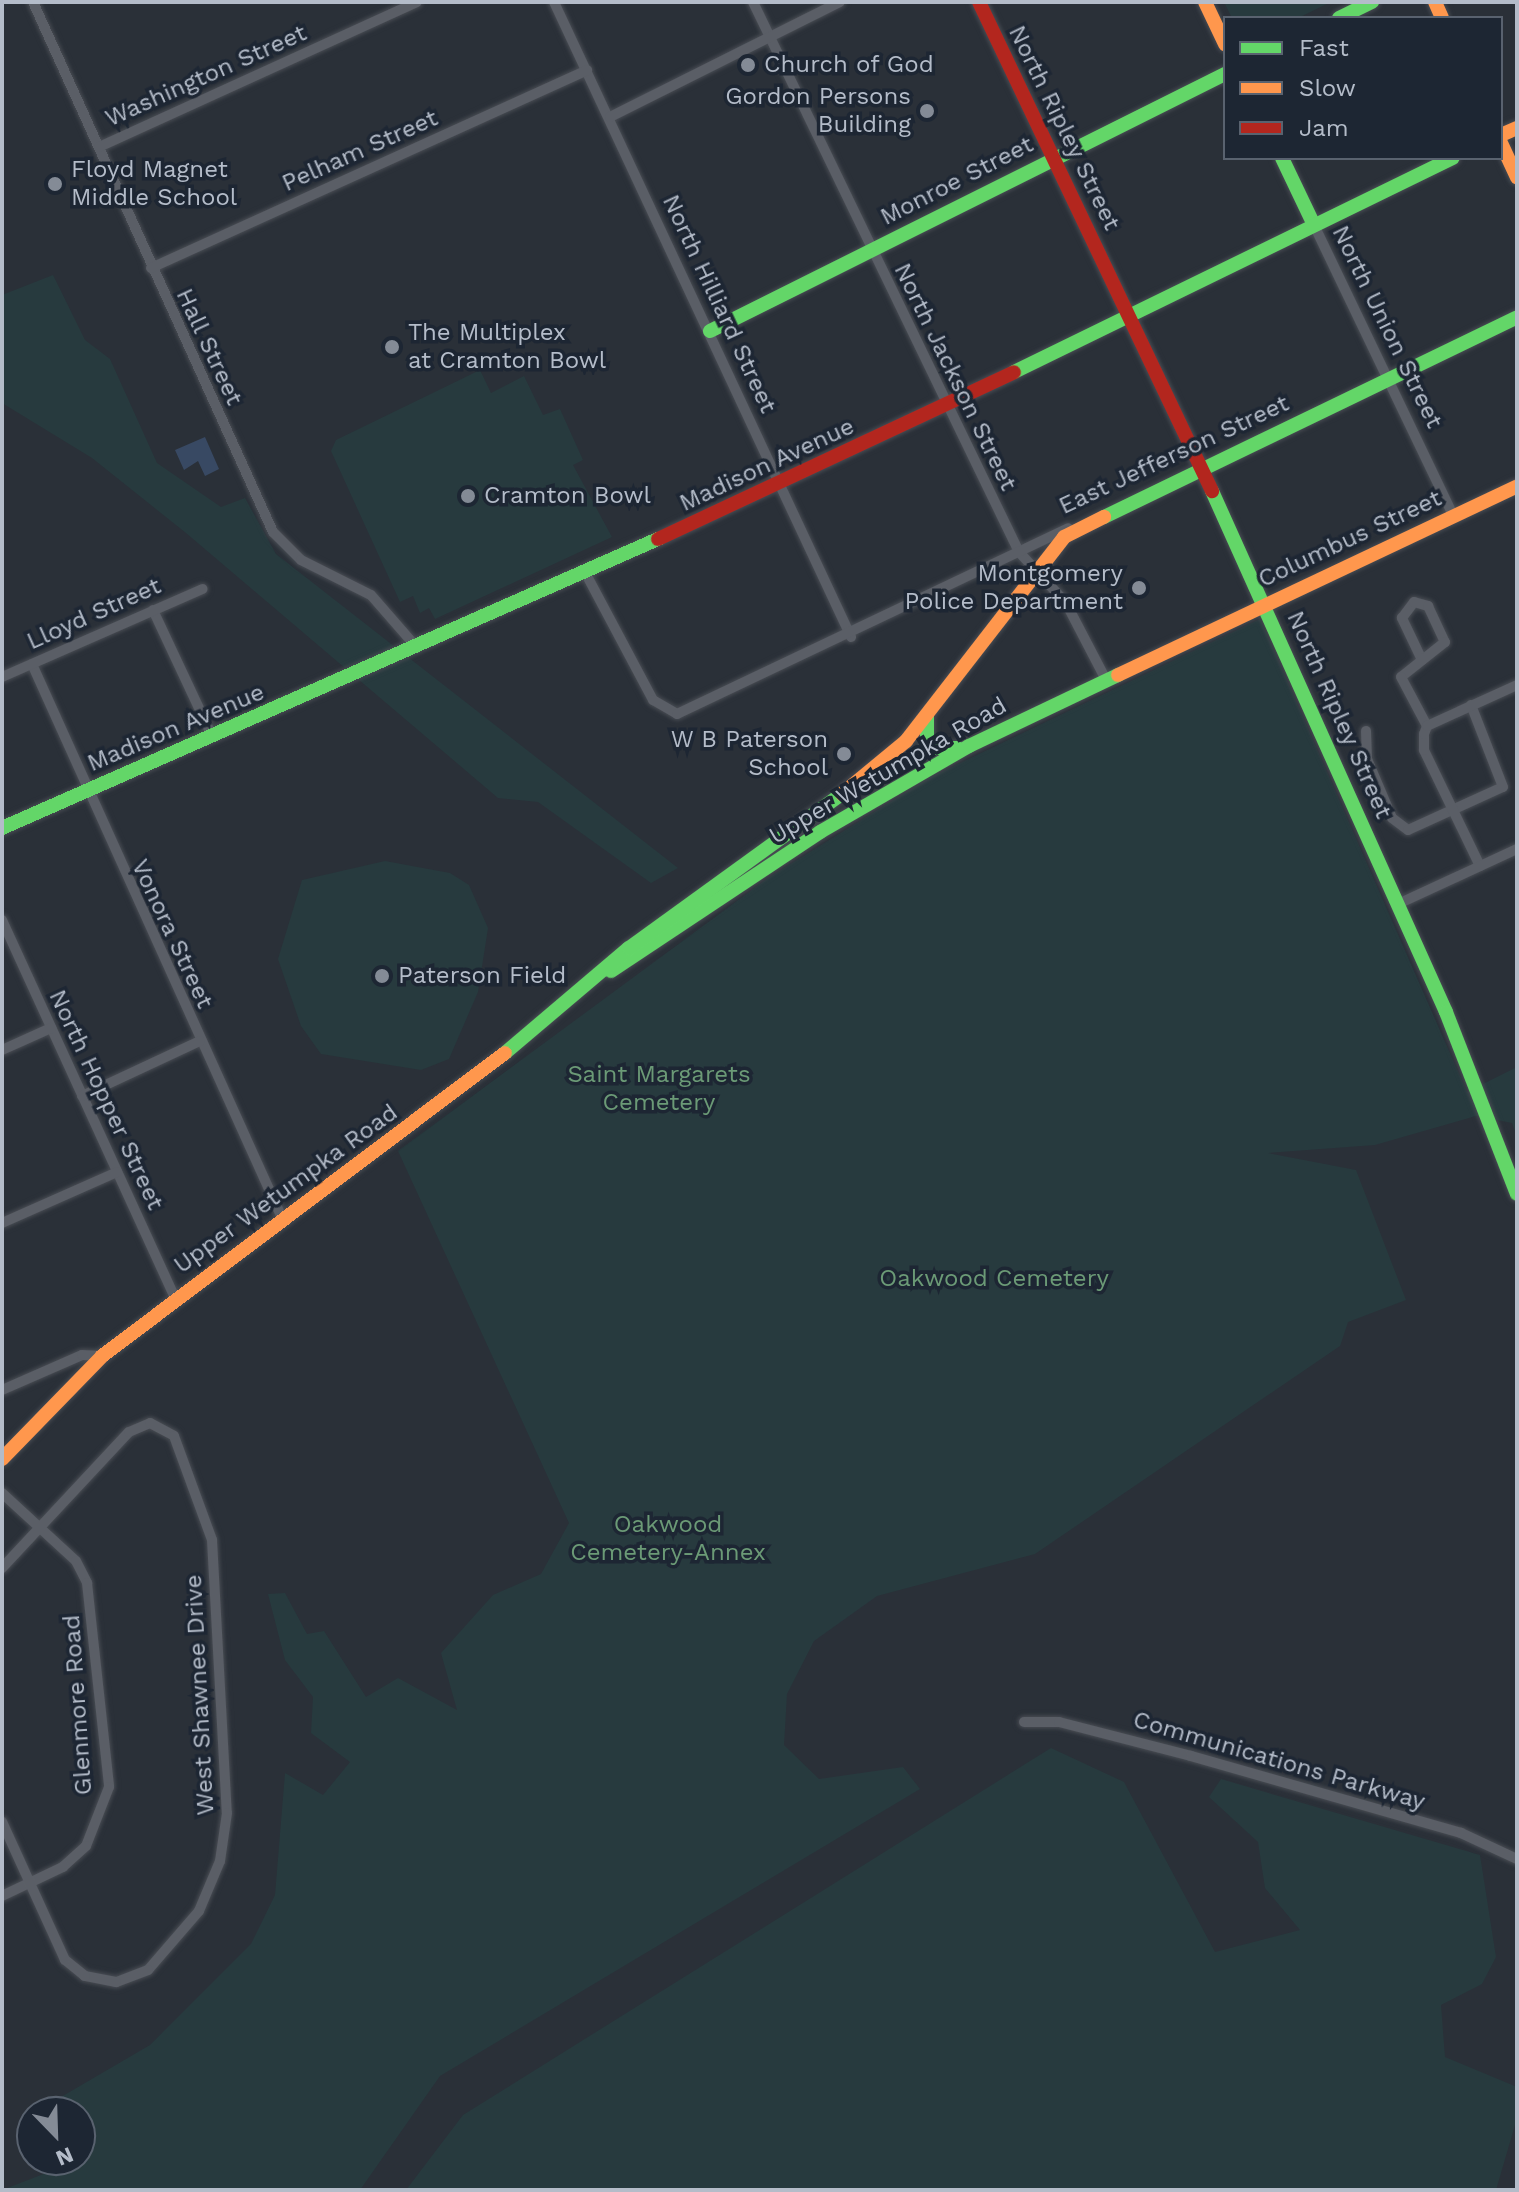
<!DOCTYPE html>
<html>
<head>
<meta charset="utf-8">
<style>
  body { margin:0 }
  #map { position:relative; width:1519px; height:2192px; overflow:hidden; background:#2a3038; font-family:"Work Sans",sans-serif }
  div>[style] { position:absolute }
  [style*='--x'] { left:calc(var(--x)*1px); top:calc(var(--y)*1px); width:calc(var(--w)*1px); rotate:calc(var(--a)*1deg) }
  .green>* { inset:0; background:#273a3e }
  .water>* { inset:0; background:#384963 }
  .roads { filter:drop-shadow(0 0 2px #484c53) drop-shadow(0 0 2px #484c53) }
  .street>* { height:10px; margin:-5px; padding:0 5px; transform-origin:5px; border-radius:5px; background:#5a5e66 }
  .fast>* { height:14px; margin:-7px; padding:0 7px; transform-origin:7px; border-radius:7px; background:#63d668 }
  .slow>* { height:14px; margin:-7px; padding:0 7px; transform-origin:7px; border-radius:7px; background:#ff974d }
  .jam>* { height:14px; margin:-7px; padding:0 7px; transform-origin:7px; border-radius:7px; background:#b3261e }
  .dots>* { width:22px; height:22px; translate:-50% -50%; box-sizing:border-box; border:4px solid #1d2633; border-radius:50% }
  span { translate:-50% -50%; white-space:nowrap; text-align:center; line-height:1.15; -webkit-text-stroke:7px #1d2633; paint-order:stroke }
  .poi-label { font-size:24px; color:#b4bcc9 }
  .left { translate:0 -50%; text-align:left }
  .right { translate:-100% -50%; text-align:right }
  .street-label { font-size:24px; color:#b4bcc9 }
  .park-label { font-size:24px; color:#6b9a76 }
  .frame { position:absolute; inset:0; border:4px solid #b4bcc9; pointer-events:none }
  .legend { position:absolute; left:1223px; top:16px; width:280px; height:144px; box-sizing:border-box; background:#1d2633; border:2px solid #59626f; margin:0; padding:10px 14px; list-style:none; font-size:24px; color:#b4bcc9 }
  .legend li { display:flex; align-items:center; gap:16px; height:40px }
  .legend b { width:40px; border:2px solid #59626f }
  .north { position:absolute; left:16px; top:2096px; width:80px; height:80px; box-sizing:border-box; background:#1d2633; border:2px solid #59626f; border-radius:50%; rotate:157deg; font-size:22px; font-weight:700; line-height:32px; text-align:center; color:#b4bcc9 }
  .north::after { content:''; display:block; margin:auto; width:28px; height:36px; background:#848b96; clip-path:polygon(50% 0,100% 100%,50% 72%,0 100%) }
</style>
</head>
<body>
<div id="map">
  <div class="green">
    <div style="clip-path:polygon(1224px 2px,1331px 2px,1298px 18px,1232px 18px)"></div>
    <div style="clip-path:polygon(53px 275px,85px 340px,110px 359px,157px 463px,221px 507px,245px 498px,276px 554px,678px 868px,651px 883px,538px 802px,498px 798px,186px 533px,92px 458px,2px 403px,2px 295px)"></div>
    <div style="clip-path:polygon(480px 370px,491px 393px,524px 376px,543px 415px,560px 409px,583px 460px,573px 465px,612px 537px,435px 619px,429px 608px,420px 613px,413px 596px,400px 602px,331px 451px,336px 440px)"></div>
    <div style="clip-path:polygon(1260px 619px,1467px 1092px,1517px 1067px,1517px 1137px,1512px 1123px,1476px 1116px,1375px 1145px,1268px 1153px,1356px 1170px,1406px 1300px,1348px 1322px,1340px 1346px,1035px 1554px,877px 1596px,814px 1641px,787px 1694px,784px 1745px,819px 1779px,903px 1767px,920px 1789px,440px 2076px,360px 2190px,2px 2190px,80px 2160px,80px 2112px,68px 2112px,61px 2097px,150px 2045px,251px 1944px,275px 1895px,285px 1773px,323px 1795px,350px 1762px,311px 1733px,313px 1697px,285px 1660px,268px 1594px,285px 1593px,307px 1634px,324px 1631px,366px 1697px,398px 1678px,457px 1710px,441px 1653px,493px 1595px,541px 1574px,569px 1523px,398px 1151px,768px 878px,929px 778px)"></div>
    <div style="clip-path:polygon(385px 861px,450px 873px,469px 885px,488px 928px,478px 992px,449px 1059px,421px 1070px,321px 1054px,301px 1026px,278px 959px,302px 880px)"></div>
    <div style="clip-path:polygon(1051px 1748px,1124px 1782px,1215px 1952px,1300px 1930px,1265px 1888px,1258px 1842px,1209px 1797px,1221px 1779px,1480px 1855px,1496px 1957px,1482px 1984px,1441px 2005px,1445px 2057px,1517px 2087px,1517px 2118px,1496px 2190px,406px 2190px,463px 2115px)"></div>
  </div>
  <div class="water">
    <div style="clip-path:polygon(205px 437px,219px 469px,205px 476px,198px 461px,184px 470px,175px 450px)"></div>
  </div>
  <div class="roads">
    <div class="street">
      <div style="--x:33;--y:2;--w:582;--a:65.64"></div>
      <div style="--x:273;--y:532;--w:40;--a:45"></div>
      <div style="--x:301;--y:560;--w:78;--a:26.6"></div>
      <div style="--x:371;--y:595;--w:70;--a:49"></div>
      <div style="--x:554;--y:2;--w:701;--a:64.93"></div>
      <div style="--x:753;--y:2;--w:611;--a:64.19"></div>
      <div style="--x:1019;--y:552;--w:69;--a:47.3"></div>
      <div style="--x:1066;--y:603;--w:85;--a:62.5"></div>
      <div style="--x:610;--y:117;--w:257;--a:-26.6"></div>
      <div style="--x:99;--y:147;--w:349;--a:-24.5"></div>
      <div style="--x:1314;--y:225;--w:322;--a:64.4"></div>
      <div style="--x:151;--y:268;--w:479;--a:-24.4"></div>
      <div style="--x:586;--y:574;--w:143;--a:62"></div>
      <div style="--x:653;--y:700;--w:28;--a:30"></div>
      <div style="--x:677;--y:714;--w:433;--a:-25.4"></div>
      <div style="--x:153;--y:610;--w:139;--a:64.9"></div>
      <div style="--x:1422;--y:660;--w:47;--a:-115.5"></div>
      <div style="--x:1402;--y:618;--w:20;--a:-53"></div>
      <div style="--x:1414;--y:602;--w:15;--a:16"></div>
      <div style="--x:1428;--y:606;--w:40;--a:65"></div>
      <div style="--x:1445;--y:642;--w:56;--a:141.5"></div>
      <div style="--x:1401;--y:677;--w:55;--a:62"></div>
      <div style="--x:32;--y:664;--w:608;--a:65.71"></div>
      <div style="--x:2;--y:677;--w:219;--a:-23.7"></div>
      <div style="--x:1366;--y:731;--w:28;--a:88"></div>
      <div style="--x:1367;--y:759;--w:64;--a:67"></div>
      <div style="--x:1392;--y:818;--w:20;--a:37"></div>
      <div style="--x:1408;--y:830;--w:104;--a:-24.4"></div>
      <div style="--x:1503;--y:787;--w:88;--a:-111.3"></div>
      <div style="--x:1480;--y:866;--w:129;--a:-115.8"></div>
      <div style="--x:1424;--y:750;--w:16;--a:-90"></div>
      <div style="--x:1424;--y:734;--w:9;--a:-69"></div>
      <div style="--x:1427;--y:726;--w:99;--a:-24.5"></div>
      <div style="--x:1398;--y:904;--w:131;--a:-24.8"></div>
      <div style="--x:2;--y:920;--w:416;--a:65.4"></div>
      <div style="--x:2;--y:1050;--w:54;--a:-24.2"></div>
      <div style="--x:82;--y:1096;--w:130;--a:-25"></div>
      <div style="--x:2;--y:1223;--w:126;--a:-23.9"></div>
      <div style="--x:2;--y:1390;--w:87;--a:-23.6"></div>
      <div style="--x:82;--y:1355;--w:20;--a:3"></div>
      <div style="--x:2;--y:1493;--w:100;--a:42.6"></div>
      <div style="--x:76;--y:1561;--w:25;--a:63"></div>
      <div style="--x:87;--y:1583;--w:205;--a:83.8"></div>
      <div style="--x:109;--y:1787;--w:63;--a:111.3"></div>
      <div style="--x:86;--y:1846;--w:31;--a:138"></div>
      <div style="--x:63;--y:1867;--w:68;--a:154.6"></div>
      <div style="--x:2;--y:1568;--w:186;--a:-47"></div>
      <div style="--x:129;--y:1432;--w:23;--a:-23"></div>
      <div style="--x:150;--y:1423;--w:27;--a:28"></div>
      <div style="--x:174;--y:1436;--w:111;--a:69.9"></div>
      <div style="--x:212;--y:1540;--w:273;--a:86.9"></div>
      <div style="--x:227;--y:1813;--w:49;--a:98.3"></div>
      <div style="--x:220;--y:1861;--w:54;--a:112.8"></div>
      <div style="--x:199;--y:1911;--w:78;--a:130.8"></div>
      <div style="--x:148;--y:1970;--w:34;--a:159"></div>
      <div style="--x:116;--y:1982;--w:32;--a:-169"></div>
      <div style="--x:85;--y:1976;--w:26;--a:-141"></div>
      <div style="--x:65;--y:1960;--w:152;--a:-114.5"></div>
      <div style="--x:1024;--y:1722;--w:35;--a:0"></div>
      <div style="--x:1059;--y:1722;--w:136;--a:14.4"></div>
      <div style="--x:1191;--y:1756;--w:281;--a:15.9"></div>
      <div style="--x:1461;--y:1833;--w:62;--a:24.9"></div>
    </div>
    <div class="fast">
      <div style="--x:1339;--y:18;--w:37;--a:-26"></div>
      <div style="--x:1282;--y:158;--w:74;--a:64.5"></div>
      <div style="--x:710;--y:331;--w:576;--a:-26.52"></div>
      <div style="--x:1014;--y:372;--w:488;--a:-26"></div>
      <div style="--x:1212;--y:491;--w:571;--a:65.81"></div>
      <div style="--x:1446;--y:1012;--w:195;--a:68.7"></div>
      <div style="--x:1104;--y:517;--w:459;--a:-25.8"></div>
      <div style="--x:927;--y:716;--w:32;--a:90"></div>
      <div style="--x:927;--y:748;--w:30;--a:0"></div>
      <div style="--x:2;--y:828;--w:717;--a:-23.78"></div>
      <div style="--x:611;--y:971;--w:251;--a:-33.6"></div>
      <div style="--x:820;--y:832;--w:172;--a:-30"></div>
      <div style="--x:969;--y:746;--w:165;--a:-25.5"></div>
      <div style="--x:505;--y:1053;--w:162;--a:-40.3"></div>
      <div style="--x:629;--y:948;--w:263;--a:-35.9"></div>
    </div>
    <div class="slow">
      <div style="--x:1205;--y:2;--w:47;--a:64.5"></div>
      <div style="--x:1435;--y:2;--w:17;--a:66"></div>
      <div style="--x:1501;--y:135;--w:17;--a:-24"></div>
      <div style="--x:1501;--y:143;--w:38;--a:65"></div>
      <div style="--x:1118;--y:675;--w:441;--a:-25.3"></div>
      <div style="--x:842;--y:794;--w:83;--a:-39.6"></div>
      <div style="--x:906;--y:741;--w:258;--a:-52.2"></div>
      <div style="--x:1064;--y:537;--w:45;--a:-26.6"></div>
      <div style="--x:2;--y:1459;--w:144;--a:-45.8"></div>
      <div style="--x:102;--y:1356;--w:504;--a:-36.94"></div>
    </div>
    <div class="jam">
      <div style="--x:979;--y:2;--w:542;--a:64.52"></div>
      <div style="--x:658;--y:539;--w:393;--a:-25.1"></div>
    </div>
  </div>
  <div class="dots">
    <div style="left:748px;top:65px;background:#848b96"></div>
    <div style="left:927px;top:111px;background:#848b96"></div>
    <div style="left:55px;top:184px;background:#848b96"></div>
    <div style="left:392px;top:347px;background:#848b96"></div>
    <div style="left:468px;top:496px;background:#848b96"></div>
    <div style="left:1139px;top:588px;background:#848b96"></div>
    <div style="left:844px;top:754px;background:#848b96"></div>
    <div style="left:382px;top:976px;background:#848b96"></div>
  </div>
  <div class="poi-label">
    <span class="left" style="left:764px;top:65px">Church of God</span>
    <span class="right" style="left:911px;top:111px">Gordon Persons<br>Building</span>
    <span class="left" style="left:71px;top:184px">Floyd Magnet<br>Middle School</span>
    <span class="left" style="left:408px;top:347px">The Multiplex<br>at Cramton Bowl</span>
    <span class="left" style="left:484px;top:496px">Cramton Bowl</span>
    <span class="right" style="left:1123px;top:588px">Montgomery<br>Police Department</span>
    <span class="right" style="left:828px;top:754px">W B Paterson<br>School</span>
    <span class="left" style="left:398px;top:976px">Paterson Field</span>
  </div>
  <div class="street-label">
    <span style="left:206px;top:76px;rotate:-24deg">Washington Street</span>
    <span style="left:1064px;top:128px;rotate:64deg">North Ripley Street</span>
    <span style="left:360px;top:151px;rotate:-24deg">Pelham Street</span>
    <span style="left:957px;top:181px;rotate:-27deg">Monroe Street</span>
    <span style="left:719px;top:304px;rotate:65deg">North Hilliard Street</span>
    <span style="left:1387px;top:327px;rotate:64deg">North Union Street</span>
    <span style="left:209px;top:347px;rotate:65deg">Hall Street</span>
    <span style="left:955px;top:377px;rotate:64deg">North Jackson Street</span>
    <span style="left:1174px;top:455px;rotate:-25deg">East Jefferson Street</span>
    <span style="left:767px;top:465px;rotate:-25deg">Madison Avenue</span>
    <span style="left:1350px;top:539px;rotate:-25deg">Columbus Street</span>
    <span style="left:94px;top:614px;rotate:-24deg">Lloyd Street</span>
    <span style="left:1339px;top:715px;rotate:66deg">North Ripley Street</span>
    <span style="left:176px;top:728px;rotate:-23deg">Madison Avenue</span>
    <span style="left:888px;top:771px;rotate:-30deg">Upper Wetumpka Road</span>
    <span style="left:172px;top:934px;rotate:65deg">Vonora Street</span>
    <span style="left:106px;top:1100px;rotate:65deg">North Hopper Street</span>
    <span style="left:286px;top:1189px;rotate:-36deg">Upper Wetumpka Road</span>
    <span style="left:200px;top:1695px;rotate:-93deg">West Shawnee Drive</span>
    <span style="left:78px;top:1705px;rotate:-94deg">Glenmore Road</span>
    <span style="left:1279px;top:1761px;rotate:16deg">Communications Parkway</span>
  </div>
  <div class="park-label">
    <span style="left:659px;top:1089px">Saint Margarets<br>Cemetery</span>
    <span style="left:994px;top:1279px">Oakwood Cemetery</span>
    <span style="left:668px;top:1539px">Oakwood<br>Cemetery-Annex</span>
  </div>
  <div class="frame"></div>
  <ul class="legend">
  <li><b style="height:10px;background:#63d668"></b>Fast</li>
  <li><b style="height:10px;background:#ff974d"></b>Slow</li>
  <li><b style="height:10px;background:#b3261e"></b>Jam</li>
  </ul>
  <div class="north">N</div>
</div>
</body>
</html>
